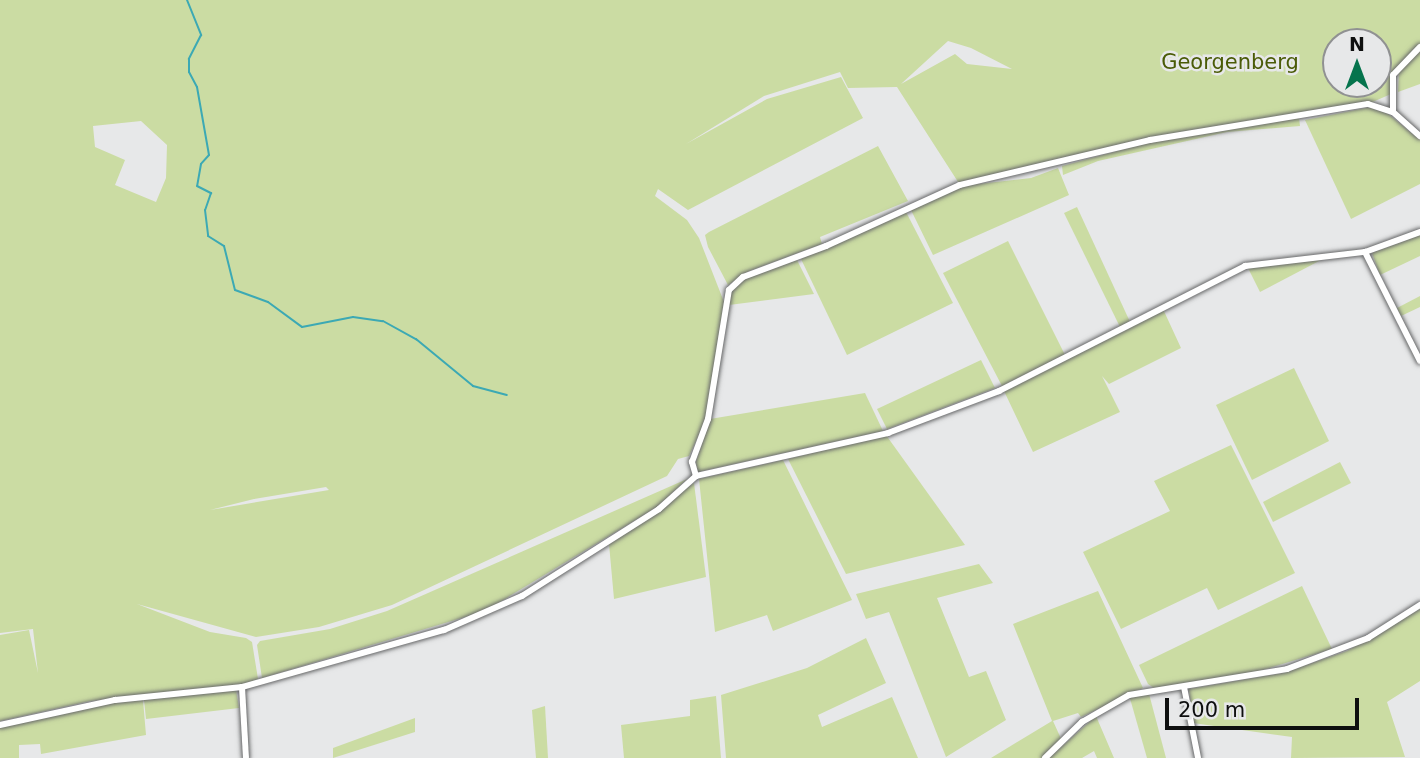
<!DOCTYPE html>
<html>
<head>
<meta charset="utf-8">
<style>
  body { margin:0 }
  #map { position:relative; width:1420px; height:758px; overflow:hidden; background:#e7e8e9; font-family:"DejaVu Sans",sans-serif }
  div>[style] { position:absolute }
  [style*='--x'] { left:calc(var(--x)*1px); top:calc(var(--y)*1px); width:calc(var(--w)*1px); rotate:calc(var(--a)*1deg) }
  .green>* { inset:0; background:#cbdca3 }
  .stream>* { height:2px; margin:-1px; padding:0 1px; transform-origin:1px; border-radius:1px; background:#3ca9b4 }
  .roads { filter:drop-shadow(0 0 2px #676869) drop-shadow(0 0 2px #676869) }
  .minor>* { height:6px; margin:-3px; padding:0 3px; transform-origin:3px; border-radius:3px; background:#fff }
  span { translate:-50% -50%; white-space:nowrap; text-align:center; line-height:1.15; -webkit-text-stroke:5px #e7e8e9; paint-order:stroke }
  .park-label { font-size:21px; color:#4a5b07 }
  .north { position:absolute; left:1322px; top:28px; width:70px; height:70px; box-sizing:border-box; background:#e7e8e9; border:2px solid #909192; border-radius:50%; rotate:0deg; font-size:19px; font-weight:700; line-height:28px; text-align:center; color:#0e0f0f }
  .north::after { content:''; display:block; margin:auto; width:24px; height:32px; background:#05744d; clip-path:polygon(50% 0,100% 100%,50% 72%,0 100%) }
  .scale { position:absolute; left:1165px; top:698px; width:194px; height:32px; box-sizing:border-box; border:4px solid #0e0f0f; border-top:0; padding-left:9px; font-size:21px; line-height:24px; white-space:nowrap; color:#0e0f0f; -webkit-text-stroke:5px #e7e8e9; paint-order:stroke }
</style>
</head>
<body>
<div id="map">
  <div class="green">
    <div style="clip-path:polygon(evenodd,0 0,1420px 0,1420px 84px,1398px 92px,1399px 70px,1393px 75px,1391px 94px,1368px 104px,1150px 140px,960px 185px,897px 87px,848px 88px,840px 72px,764px 96px,686px 144px,767px 99px,841px 77px,863px 118px,688px 210px,658px 189px,655px 196px,687px 220px,699px 238px,724px 302px,706px 419px,689px 456px,678px 459px,667px 476px,392px 605px,319px 627px,256px 637px,137px 604px,210px 632px,246px 638px,252px 642px,258px 679px,242px 685px,90px 701px,0 721px,0 635px,29px 630px,38px 673px,33px 629px,0 633px,0 0,948px 41px,971px 48px,1012px 69px,967px 64px,955px 54px,901px 84px,948px 41px,0 0,1336px 42px,1378px 42px,1378px 84px,1336px 84px,1336px 42px,0 0,141px 121px,167px 145px,166px 178px,156px 202px,115px 185px,125px 160px,95px 147px,93px 126px,141px 121px,0 0,326px 487px,329px 490px,210px 510px,254px 499px,326px 487px)"></div>
    <div style="clip-path:polygon(1371px 107px,1387px 113px,1420px 140px,1420px 184px,1351px 219px,1305px 120px)"></div>
    <div style="clip-path:polygon(1299px 118px,1300px 126px,1227px 132px,1098px 161px,1063px 175px,1062px 166px,1151px 142px)"></div>
    <div style="clip-path:polygon(878px 146px,908px 201px,820px 237px,822px 244px,749px 271px,728px 285px,708px 247px,705px 235px,709px 232px)"></div>
    <div style="clip-path:polygon(1058px 168px,1069px 195px,933px 255px,911px 210px,960px 186px,1031px 178px)"></div>
    <div style="clip-path:polygon(1077px 207px,1131px 324px,1121px 329px,1064px 213px)"></div>
    <div style="clip-path:polygon(905px 210px,953px 303px,847px 355px,801px 259px)"></div>
    <div style="clip-path:polygon(1420px 235px,1420px 256px,1380px 275px,1372px 253px)"></div>
    <div style="clip-path:polygon(1008px 241px,1065px 355px,1002px 386px,943px 273px)"></div>
    <div style="clip-path:polygon(797px 260px,814px 294px,729px 305px,730px 292px,745px 278px)"></div>
    <div style="clip-path:polygon(1321px 260px,1260px 292px,1248px 268px,1264px 264px)"></div>
    <div style="clip-path:polygon(1420px 296px,1420px 307px,1401px 316px,1397px 308px)"></div>
    <div style="clip-path:polygon(1163px 309px,1181px 348px,1109px 384px,1102px 376px,1120px 412px,1033px 452px,1004px 391px)"></div>
    <div style="clip-path:polygon(981px 360px,995px 388px,887px 429px,877px 409px)"></div>
    <div style="clip-path:polygon(1294px 368px,1329px 441px,1252px 480px,1216px 405px)"></div>
    <div style="clip-path:polygon(865px 393px,883px 431px,698px 472px,696px 462px,710px 419px)"></div>
    <div style="clip-path:polygon(886px 435px,965px 545px,846px 574px,788px 459px)"></div>
    <div style="clip-path:polygon(1231px 445px,1295px 573px,1218px 610px,1207px 588px,1121px 629px,1083px 552px,1170px 511px,1154px 481px)"></div>
    <div style="clip-path:polygon(783px 460px,852px 600px,773px 631px,767px 615px,715px 632px,699px 479px)"></div>
    <div style="clip-path:polygon(1340px 462px,1351px 483px,1273px 522px,1263px 502px)"></div>
    <div style="clip-path:polygon(687px 479px,657px 507px,485px 611px,262px 678px,257px 645px,260px 641px,330px 629px,387px 611px)"></div>
    <div style="clip-path:polygon(694px 483px,706px 577px,614px 599px,609px 544px)"></div>
    <div style="clip-path:polygon(979px 564px,993px 583px,937px 598px,969px 677px,986px 671px,1006px 720px,946px 757px,889px 612px,866px 619px,856px 594px)"></div>
    <div style="clip-path:polygon(1302px 586px,1332px 649px,1246px 675px,1154px 688px,1148px 684px,1139px 665px)"></div>
    <div style="clip-path:polygon(1098px 591px,1143px 688px,1081px 717px,1078px 713px,1053px 721px,1063px 743px,1045px 758px,991px 758px,1052px 721px,1013px 624px)"></div>
    <div style="clip-path:polygon(1420px 609px,1420px 681px,1387px 702px,1405px 757px,1291px 758px,1292px 737px,1193px 723px,1189px 689px,1283px 673px,1347px 651px)"></div>
    <div style="clip-path:polygon(866px 638px,886px 683px,818px 715px,822px 727px,892px 697px,918px 758px,726px 758px,721px 695px,807px 668px)"></div>
    <div style="clip-path:polygon(236px 690px,239px 708px,146px 719px,144px 700px)"></div>
    <div style="clip-path:polygon(1148px 690px,1166px 758px,1147px 758px,1129px 695px)"></div>
    <div style="clip-path:polygon(716px 696px,721px 758px,624px 758px,621px 725px,690px 716px,690px 700px)"></div>
    <div style="clip-path:polygon(143px 700px,146px 735px,41px 754px,40px 744px,19px 745px,19px 758px,0 758px,0 726px,84px 706px)"></div>
    <div style="clip-path:polygon(545px 706px,548px 758px,536px 758px,532px 710px)"></div>
    <div style="clip-path:polygon(1096px 716px,1114px 758px,1097px 758px,1094px 751px,1082px 758px,1049px 758px)"></div>
    <div style="clip-path:polygon(415px 718px,415px 732px,333px 758px,333px 748px)"></div>
  </div>
  <div class="stream">
    <div style="--x:187;--y:0;--w:38;--a:68"></div>
    <div style="--x:201;--y:35;--w:27;--a:117"></div>
    <div style="--x:189;--y:59;--w:13;--a:90"></div>
    <div style="--x:189;--y:72;--w:17;--a:62"></div>
    <div style="--x:197;--y:87;--w:69;--a:80"></div>
    <div style="--x:209;--y:155;--w:12;--a:132"></div>
    <div style="--x:201;--y:164;--w:22;--a:100"></div>
    <div style="--x:197;--y:186;--w:16;--a:27"></div>
    <div style="--x:211;--y:193;--w:18;--a:109"></div>
    <div style="--x:205;--y:210;--w:26;--a:83"></div>
    <div style="--x:208;--y:236;--w:19;--a:32"></div>
    <div style="--x:224;--y:246;--w:45;--a:76"></div>
    <div style="--x:235;--y:290;--w:35;--a:20"></div>
    <div style="--x:268;--y:302;--w:42;--a:36.3"></div>
    <div style="--x:302;--y:327;--w:52;--a:-11.1"></div>
    <div style="--x:353;--y:317;--w:30;--a:8"></div>
    <div style="--x:383;--y:321;--w:38;--a:29"></div>
    <div style="--x:416;--y:339;--w:74;--a:39.5"></div>
    <div style="--x:473;--y:386;--w:35;--a:15"></div>
  </div>
  <div class="roads">
    <div class="minor">
      <div style="--x:1393;--y:112;--w:37;--a:-90"></div>
      <div style="--x:1393;--y:75;--w:39;--a:-46"></div>
      <div style="--x:1365;--y:252;--w:122;--a:63.2"></div>
      <div style="--x:696;--y:476;--w:15;--a:-106"></div>
      <div style="--x:692;--y:462;--w:46;--a:-69.6"></div>
      <div style="--x:708;--y:419;--w:131;--a:-80.8"></div>
      <div style="--x:729;--y:290;--w:19;--a:-43"></div>
      <div style="--x:743;--y:277;--w:89;--a:-20.5"></div>
      <div style="--x:826;--y:246;--w:147;--a:-24.5"></div>
      <div style="--x:960;--y:185;--w:195;--a:-13.3"></div>
      <div style="--x:1150;--y:140;--w:221;--a:-9.4"></div>
      <div style="--x:1368;--y:104;--w:26;--a:18"></div>
      <div style="--x:1393;--y:112;--w:36;--a:42"></div>
      <div style="--x:242;--y:687;--w:71;--a:86.8"></div>
      <div style="--x:1184;--y:687;--w:72;--a:78.8"></div>
      <div style="--x:0;--y:725;--w:118;--a:-12.3"></div>
      <div style="--x:115;--y:700;--w:128;--a:-5.8"></div>
      <div style="--x:242;--y:687;--w:210;--a:-15.8"></div>
      <div style="--x:444;--y:630;--w:85;--a:-23.6"></div>
      <div style="--x:522;--y:596;--w:162;--a:-32.4"></div>
      <div style="--x:659;--y:509;--w:50;--a:-41.7"></div>
      <div style="--x:696;--y:476;--w:197;--a:-12.6"></div>
      <div style="--x:888;--y:433;--w:119;--a:-20.7"></div>
      <div style="--x:999;--y:391;--w:276;--a:-26.9"></div>
      <div style="--x:1245;--y:266;--w:121;--a:-6.7"></div>
      <div style="--x:1365;--y:252;--w:59;--a:-20"></div>
      <div style="--x:1045;--y:758;--w:52;--a:-44.2"></div>
      <div style="--x:1082;--y:722;--w:54;--a:-29.9"></div>
      <div style="--x:1129;--y:695;--w:160;--a:-9.3"></div>
      <div style="--x:1287;--y:669;--w:87;--a:-20.9"></div>
      <div style="--x:1368;--y:638;--w:62;--a:-32.4"></div>
    </div>
  </div>
  <div class="park-label">
    <span style="left:1230px;top:62px">Georgenberg</span>
  </div>
  <div class="north">N</div>
  <div class="scale">200 m</div>
</div>
</body>
</html>
